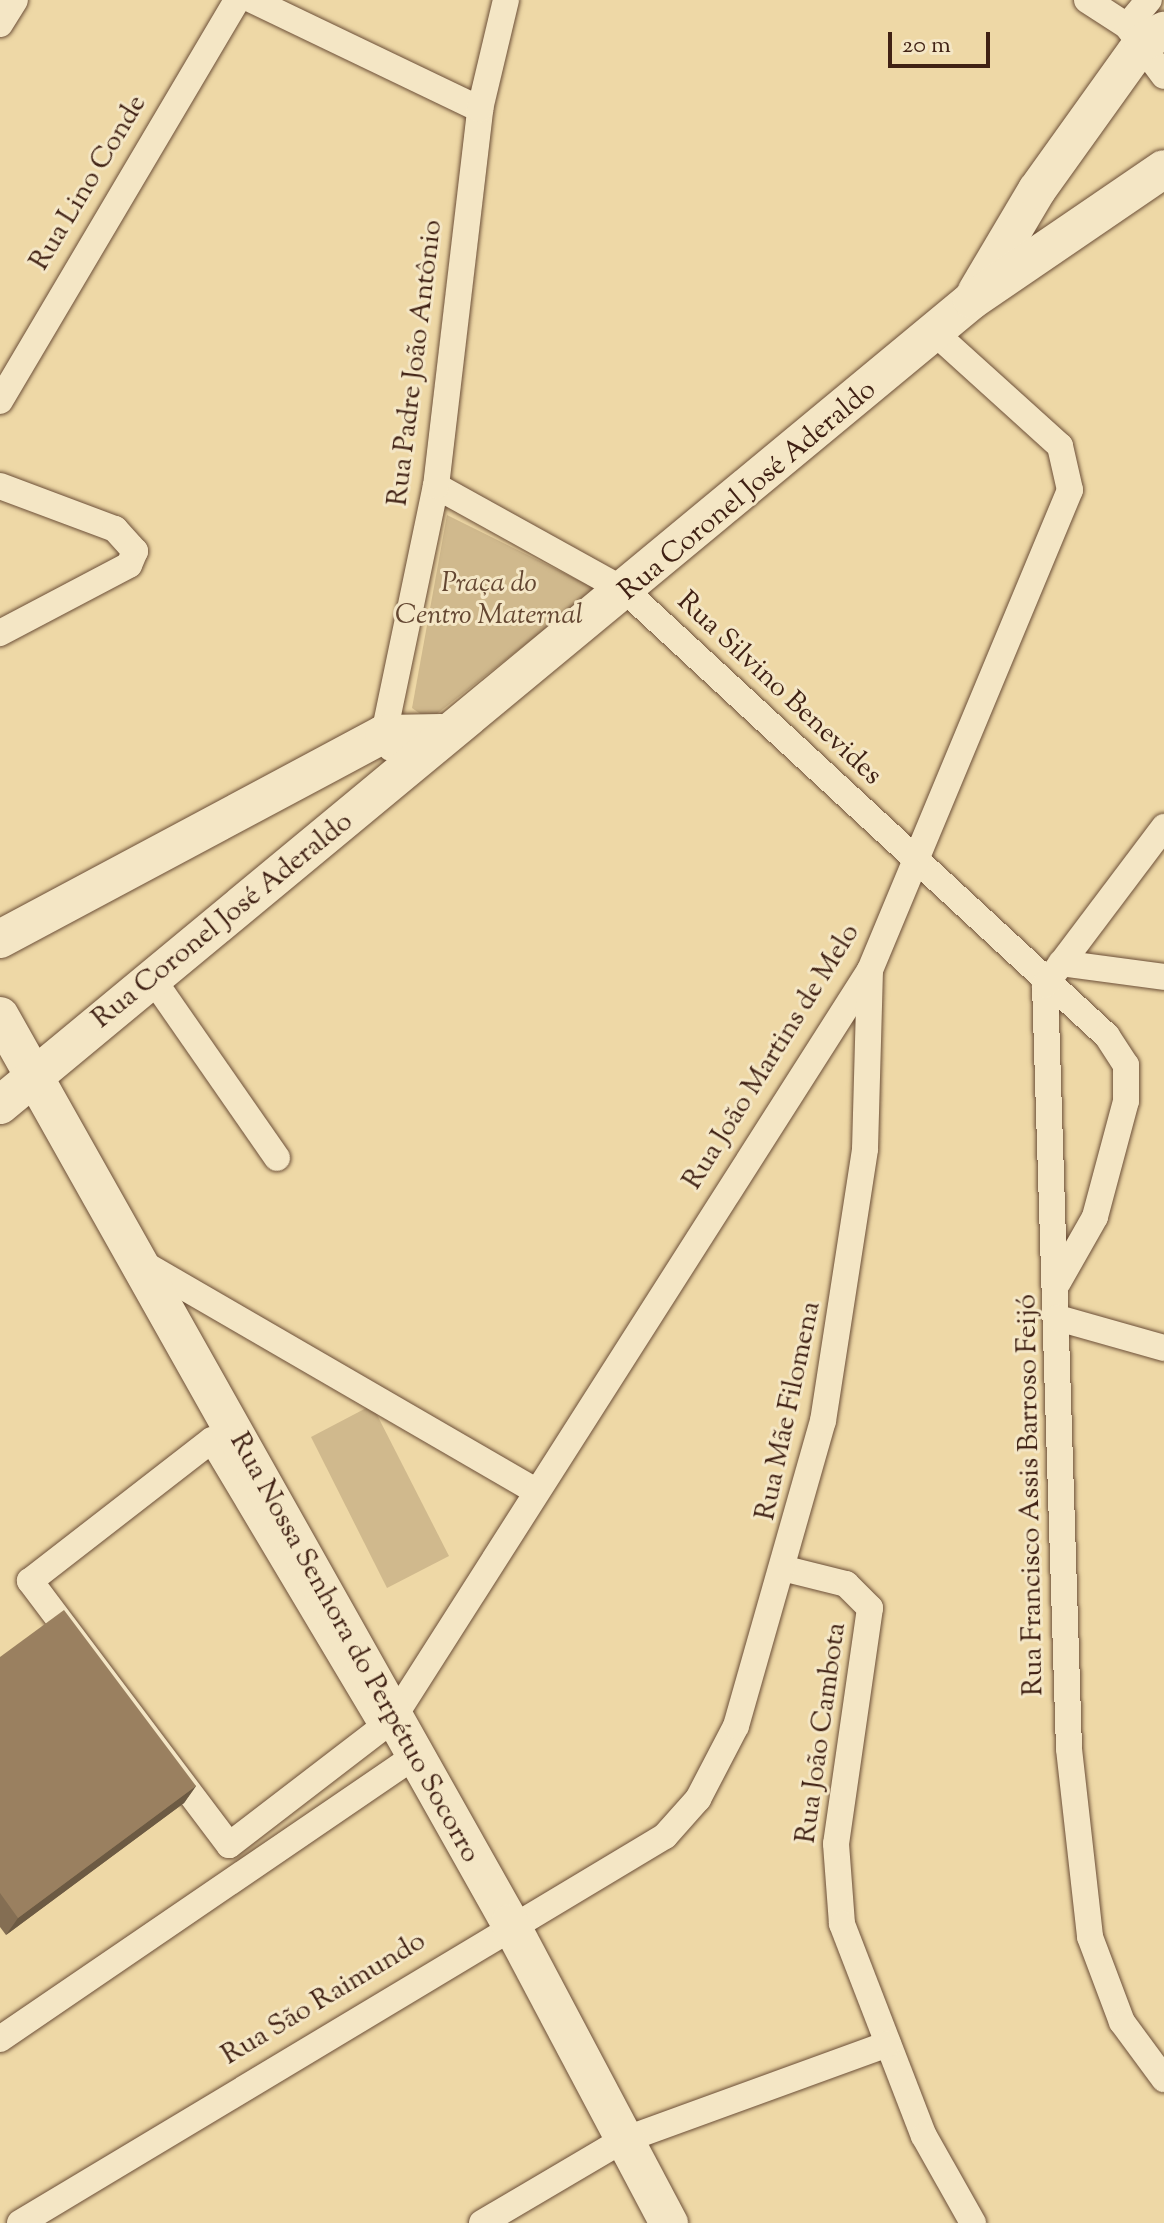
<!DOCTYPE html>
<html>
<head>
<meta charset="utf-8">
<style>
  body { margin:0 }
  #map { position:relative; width:1164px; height:2223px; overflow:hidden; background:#eed8a6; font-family:"Sorts Mill Goudy",serif }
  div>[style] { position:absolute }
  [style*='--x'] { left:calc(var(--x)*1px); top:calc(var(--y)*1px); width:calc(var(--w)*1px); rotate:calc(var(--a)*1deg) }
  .green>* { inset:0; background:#d0b98d }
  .roads { filter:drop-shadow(0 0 2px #6c4f38) drop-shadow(0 0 2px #6c4f38) }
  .street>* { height:26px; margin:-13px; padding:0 13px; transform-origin:13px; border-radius:13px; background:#f4e6c5 }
  .secondary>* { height:38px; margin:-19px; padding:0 19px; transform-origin:19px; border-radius:19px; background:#f4e6c5 }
  .wall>* { inset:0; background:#846e53 }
  .shaded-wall>* { inset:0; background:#6c5a43 }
  .building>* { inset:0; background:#9a8060 }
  span { translate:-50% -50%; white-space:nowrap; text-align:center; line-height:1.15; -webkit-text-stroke:6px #f4e6c5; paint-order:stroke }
  .street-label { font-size:28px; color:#402114 }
  .park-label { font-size:28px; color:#644732; font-style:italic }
  .scale { position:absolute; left:888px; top:32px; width:102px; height:36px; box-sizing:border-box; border:4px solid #402114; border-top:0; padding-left:10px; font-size:24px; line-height:28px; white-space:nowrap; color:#402114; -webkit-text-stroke:6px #f4e6c5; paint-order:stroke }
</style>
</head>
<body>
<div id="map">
  <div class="green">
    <div style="clip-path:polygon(447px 515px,596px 589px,429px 720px,412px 708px)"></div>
    <div style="clip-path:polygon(372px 1405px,449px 1556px,387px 1588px,311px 1437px)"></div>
  </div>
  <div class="roads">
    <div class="street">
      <div style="--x:252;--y:0;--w:253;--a:25.6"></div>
      <div style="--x:1087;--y:0;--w:48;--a:33"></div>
      <div style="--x:1127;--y:26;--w:62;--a:53.5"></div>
      <div style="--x:0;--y:24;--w:28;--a:-58"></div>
      <div style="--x:1127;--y:26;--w:34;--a:-50"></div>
      <div style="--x:0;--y:401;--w:466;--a:-59.4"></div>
      <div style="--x:0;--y:486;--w:123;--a:20.5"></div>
      <div style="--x:115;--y:529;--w:30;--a:48"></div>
      <div style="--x:135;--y:551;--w:15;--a:113"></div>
      <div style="--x:129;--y:565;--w:146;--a:152.2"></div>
      <div style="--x:436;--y:486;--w:218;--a:29"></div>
      <div style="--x:627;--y:592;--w:654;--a:42.77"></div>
      <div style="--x:1107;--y:1036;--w:35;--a:57"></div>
      <div style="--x:1126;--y:1065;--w:36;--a:90"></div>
      <div style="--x:1126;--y:1101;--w:120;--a:105"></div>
      <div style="--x:1095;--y:1217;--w:75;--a:119.6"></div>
      <div style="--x:391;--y:748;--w:16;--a:-117"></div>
      <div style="--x:384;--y:734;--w:253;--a:-78.2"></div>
      <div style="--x:436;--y:486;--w:380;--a:-83.3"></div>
      <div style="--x:480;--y:109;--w:112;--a:-76.6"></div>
      <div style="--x:1061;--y:963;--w:104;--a:7.7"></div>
      <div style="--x:152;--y:978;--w:219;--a:55.2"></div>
      <div style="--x:1045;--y:985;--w:764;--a:88.2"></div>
      <div style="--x:1069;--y:1749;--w:189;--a:83.6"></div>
      <div style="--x:1090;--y:1937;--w:91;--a:69.4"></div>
      <div style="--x:1122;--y:2022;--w:71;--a:53.6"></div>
      <div style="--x:1045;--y:985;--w:198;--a:-53"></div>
      <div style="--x:139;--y:1261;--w:458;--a:30.1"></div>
      <div style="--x:1058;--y:1318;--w:110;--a:15.8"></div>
      <div style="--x:212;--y:1440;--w:334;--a:59.2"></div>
      <div style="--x:383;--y:1727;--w:194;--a:142.5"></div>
      <div style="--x:229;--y:1845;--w:331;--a:-127"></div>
      <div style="--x:30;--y:1581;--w:230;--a:-37.8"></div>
      <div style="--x:786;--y:1569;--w:62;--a:14"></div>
      <div style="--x:846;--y:1584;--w:34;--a:45"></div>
      <div style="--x:870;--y:1608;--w:238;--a:98.2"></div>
      <div style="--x:836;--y:1844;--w:80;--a:85.7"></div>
      <div style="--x:842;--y:1924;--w:227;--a:68.9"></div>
      <div style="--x:924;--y:2136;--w:100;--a:60.6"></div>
      <div style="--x:392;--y:1720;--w:889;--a:-57.49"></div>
      <div style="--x:870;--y:970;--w:520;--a:-67.38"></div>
      <div style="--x:1070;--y:490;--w:45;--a:-102.8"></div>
      <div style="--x:1060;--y:446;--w:166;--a:-137.9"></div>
      <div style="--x:0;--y:2039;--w:499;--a:-34.3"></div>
      <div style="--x:20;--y:2223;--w:752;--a:-30.96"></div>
      <div style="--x:665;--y:1836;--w:50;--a:-48.3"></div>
      <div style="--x:698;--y:1799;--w:82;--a:-62.5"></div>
      <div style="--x:736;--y:1726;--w:317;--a:-74.1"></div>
      <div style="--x:823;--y:1421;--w:275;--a:-81.2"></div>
      <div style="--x:865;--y:1149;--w:179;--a:-88.4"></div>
      <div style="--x:482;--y:2223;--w:161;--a:-30.5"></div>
      <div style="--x:621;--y:2141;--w:284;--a:-20"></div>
    </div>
    <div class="secondary">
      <div style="--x:977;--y:291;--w:117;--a:-59.3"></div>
      <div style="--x:1037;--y:190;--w:182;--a:-54.4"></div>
      <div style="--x:1143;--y:42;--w:24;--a:-28"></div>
      <div style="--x:0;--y:939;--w:435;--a:-28.1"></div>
      <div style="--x:384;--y:734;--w:57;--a:-1"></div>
      <div style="--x:0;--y:1016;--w:1041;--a:60.65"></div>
      <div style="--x:510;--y:1923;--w:340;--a:62.1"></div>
      <div style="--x:0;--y:1105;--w:1262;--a:-39.63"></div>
      <div style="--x:972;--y:300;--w:232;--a:-34.3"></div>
    </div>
  </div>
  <div class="wall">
    <div style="clip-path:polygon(0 1657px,196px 1786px,184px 1803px,6px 1935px,0 1927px)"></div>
  </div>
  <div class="shaded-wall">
    <div style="clip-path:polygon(196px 1786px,184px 1803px,6px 1935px,18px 1918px)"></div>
  </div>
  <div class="building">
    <div style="clip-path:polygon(64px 1610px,196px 1786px,18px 1918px,0 1893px,0 1657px)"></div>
  </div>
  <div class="street-label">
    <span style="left:89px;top:183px;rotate:-59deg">Rua Lino Conde</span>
    <span style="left:416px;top:363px;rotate:-83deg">Rua Padre João Antônio</span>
    <span style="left:748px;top:491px;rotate:-40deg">Rua Coronel José Aderaldo</span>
    <span style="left:779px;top:689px;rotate:43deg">Rua Silvino Benevides</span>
    <span style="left:223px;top:921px;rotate:-39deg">Rua Coronel José Aderaldo</span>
    <span style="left:772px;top:1057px;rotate:-58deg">Rua João Martins de Melo</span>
    <span style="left:789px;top:1411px;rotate:-78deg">Rua Mãe Filomena</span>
    <span style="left:1031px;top:1495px;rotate:-91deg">Rua Francisco Assis Barroso Feijó</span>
    <span style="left:354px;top:1648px;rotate:61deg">Rua Nossa Senhora do Perpétuo Socorro</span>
    <span style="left:822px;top:1733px;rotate:-82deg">Rua João Cambota</span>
    <span style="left:324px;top:1999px;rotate:-31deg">Rua São Raimundo</span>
  </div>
  <div class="park-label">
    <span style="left:489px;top:600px">Praça do<br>Centro Maternal</span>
  </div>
  <div class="scale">20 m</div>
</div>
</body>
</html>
